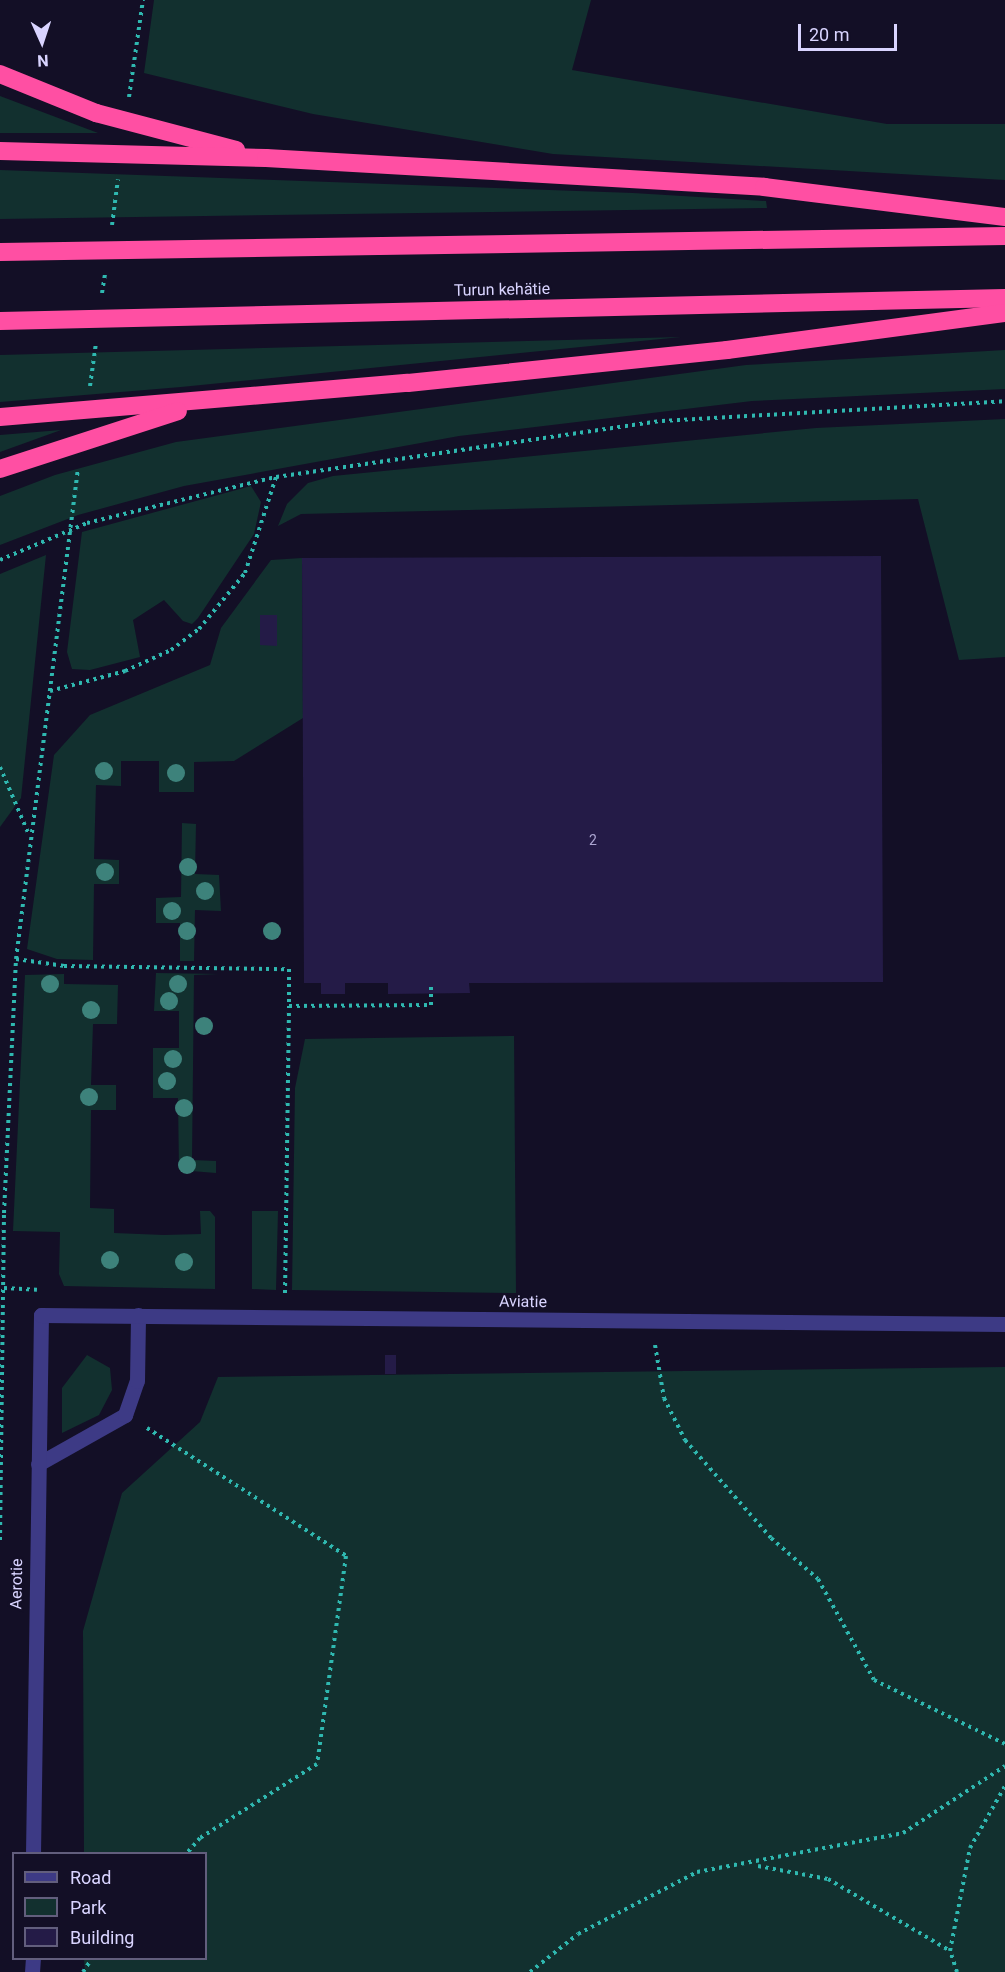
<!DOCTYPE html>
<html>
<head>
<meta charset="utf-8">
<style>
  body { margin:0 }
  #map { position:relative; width:1005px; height:1972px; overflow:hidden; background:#130f26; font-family:Roboto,sans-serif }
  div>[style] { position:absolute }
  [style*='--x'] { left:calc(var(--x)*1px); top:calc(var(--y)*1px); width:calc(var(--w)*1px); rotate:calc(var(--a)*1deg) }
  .green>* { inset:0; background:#12302f }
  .building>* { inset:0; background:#241b47 }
  .path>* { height:4px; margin-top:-2px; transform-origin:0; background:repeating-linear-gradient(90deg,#2fb8b0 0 3px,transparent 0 7.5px) }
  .minor>* { height:15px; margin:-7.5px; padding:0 7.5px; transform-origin:7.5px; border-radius:7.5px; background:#3d3a85 }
  .highway>* { height:18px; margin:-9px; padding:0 9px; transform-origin:9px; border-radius:9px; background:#ff4fa3 }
  .trees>* { width:18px; height:18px; margin:-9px; border-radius:50%; background:#3d827b }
  span { translate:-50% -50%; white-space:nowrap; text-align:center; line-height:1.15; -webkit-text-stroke:4.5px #130f26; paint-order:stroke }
  .number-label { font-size:14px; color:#aca6d1 }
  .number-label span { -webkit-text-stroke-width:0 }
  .street-label { font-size:16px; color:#d9d4ff }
  .legend { position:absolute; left:12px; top:1852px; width:195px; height:108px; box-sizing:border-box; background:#130f26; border:2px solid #625e7d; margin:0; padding:8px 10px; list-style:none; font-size:18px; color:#d9d4ff }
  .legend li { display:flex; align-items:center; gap:12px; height:30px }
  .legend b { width:30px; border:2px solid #625e7d }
  .north { position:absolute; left:12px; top:12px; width:60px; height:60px; -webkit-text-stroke:4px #130f26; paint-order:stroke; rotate:177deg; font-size:16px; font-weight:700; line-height:24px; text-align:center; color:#d9d4ff }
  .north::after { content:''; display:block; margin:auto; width:21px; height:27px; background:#d9d4ff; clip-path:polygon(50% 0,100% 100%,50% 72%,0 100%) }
  .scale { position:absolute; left:798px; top:24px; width:99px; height:27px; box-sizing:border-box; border:3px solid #d9d4ff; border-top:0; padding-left:8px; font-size:18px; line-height:21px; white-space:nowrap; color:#d9d4ff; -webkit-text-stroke:4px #130f26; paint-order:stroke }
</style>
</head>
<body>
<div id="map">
  <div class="green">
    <div style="clip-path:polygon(154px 0,591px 0,572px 70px,887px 124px,1005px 124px,1005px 180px,553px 154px,313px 114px,144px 73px)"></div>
    <div style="clip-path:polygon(0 96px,98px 133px,0 133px)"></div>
    <div style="clip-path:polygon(0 170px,633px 193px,766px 201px,767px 208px,0 219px)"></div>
    <div style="clip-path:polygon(681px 337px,181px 387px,0 402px,0 355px)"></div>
    <div style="clip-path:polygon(1005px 350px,1005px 389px,752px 401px,459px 436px,184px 486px,78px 515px,0 545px,0 496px,55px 475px,176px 442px,746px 365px)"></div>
    <div style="clip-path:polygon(1005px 419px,1005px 657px,959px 660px,918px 499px,301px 514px,278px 526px,287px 504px,308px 483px,333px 476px,816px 428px)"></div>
    <div style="clip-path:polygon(61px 430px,0 452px,0 435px)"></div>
    <div style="clip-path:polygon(251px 486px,261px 502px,254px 534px,198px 618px,192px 624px,183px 621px,164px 600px,133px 620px,140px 657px,90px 670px,72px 669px,67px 652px,82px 532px)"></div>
    <div style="clip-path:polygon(46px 555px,21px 798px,0 827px,0 574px)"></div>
    <div style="clip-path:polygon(302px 558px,303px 718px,234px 761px,194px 762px,194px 792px,159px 792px,159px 761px,121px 761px,121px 786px,96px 785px,94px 859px,119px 860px,119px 884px,94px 884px,93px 960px,57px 959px,27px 949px,54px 755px,90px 715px,210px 665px,221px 628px,271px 560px)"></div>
    <div style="clip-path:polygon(182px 823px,196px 824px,195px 874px,219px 875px,221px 911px,195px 910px,194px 961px,180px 961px,180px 923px,156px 923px,156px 898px,181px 897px)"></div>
    <div style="clip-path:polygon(156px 973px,219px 974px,194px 975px,192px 1160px,216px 1161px,216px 1173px,179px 1170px,178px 1098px,153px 1098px,153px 1048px,179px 1048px,179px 1011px,154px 1011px)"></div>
    <div style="clip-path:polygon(64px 974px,64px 984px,118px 985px,117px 1024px,93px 1024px,91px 1085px,116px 1085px,116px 1110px,91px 1110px,90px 1208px,114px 1209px,114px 1233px,164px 1235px,201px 1234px,200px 1211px,210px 1211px,215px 1217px,215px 1289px,64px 1286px,59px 1274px,60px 1232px,13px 1231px,25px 975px)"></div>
    <div style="clip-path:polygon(514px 1036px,516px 1293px,292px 1290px,295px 1088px,305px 1039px)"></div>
    <div style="clip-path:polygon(252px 1211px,278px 1211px,276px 1290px,252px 1289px)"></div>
    <div style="clip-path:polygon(87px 1355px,110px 1368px,112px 1390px,99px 1415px,62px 1433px,62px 1388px)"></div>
    <div style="clip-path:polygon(1005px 1367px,1005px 1972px,85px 1972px,84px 1959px,206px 1958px,206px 1854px,84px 1853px,83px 1631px,122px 1493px,200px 1422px,218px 1377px)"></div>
  </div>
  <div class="building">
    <div style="clip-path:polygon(881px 556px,883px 982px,469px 983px,470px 993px,388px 994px,388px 983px,345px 983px,345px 994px,321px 994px,321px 983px,304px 983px,302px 558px)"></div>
    <div style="clip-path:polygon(260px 615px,277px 615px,277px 646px,260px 645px)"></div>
    <div style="clip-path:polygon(385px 1355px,396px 1355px,396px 1374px,385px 1374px)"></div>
  </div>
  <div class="path">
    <div style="--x:129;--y:97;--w:98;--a:-81.8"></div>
    <div style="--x:112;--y:225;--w:46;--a:-82.6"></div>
    <div style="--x:102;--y:293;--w:19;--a:-81"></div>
    <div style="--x:90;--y:386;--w:43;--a:-82.1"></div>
    <div style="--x:0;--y:560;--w:95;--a:-23"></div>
    <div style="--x:87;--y:523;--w:195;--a:-13.7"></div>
    <div style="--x:276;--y:477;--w:390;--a:-8.3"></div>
    <div style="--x:662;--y:421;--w:344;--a:-3.3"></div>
    <div style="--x:50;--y:691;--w:78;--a:-14.9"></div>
    <div style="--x:125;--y:671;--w:51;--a:-24.5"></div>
    <div style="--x:171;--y:650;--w:35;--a:-37"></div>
    <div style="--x:199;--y:629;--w:72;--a:-50.6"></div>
    <div style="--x:245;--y:573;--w:101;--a:-72.1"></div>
    <div style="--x:0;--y:767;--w:74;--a:66.9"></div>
    <div style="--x:16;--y:959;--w:49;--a:8.3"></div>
    <div style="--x:64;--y:966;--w:225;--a:0.8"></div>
    <div style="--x:289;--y:969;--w:37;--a:90"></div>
    <div style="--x:289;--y:1006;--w:142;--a:-0.4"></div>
    <div style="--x:431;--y:1005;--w:22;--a:-90"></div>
    <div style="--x:4;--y:1288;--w:33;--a:3"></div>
    <div style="--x:285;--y:1293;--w:287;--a:-89.2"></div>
    <div style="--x:655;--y:1345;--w:54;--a:80.4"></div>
    <div style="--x:664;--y:1398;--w:47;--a:63.4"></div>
    <div style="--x:685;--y:1440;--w:130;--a:48.7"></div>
    <div style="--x:771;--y:1538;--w:62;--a:41.1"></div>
    <div style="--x:818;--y:1579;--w:115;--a:61"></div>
    <div style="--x:874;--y:1680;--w:146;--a:26"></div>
    <div style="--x:147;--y:1428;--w:237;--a:32.7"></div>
    <div style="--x:346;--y:1556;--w:210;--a:97.9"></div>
    <div style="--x:317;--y:1764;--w:138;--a:147.7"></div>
    <div style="--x:200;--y:1838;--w:21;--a:131"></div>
    <div style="--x:0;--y:1540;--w:327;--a:-89.3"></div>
    <div style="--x:4;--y:1213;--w:254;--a:-87.3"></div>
    <div style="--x:16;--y:959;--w:493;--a:-82.8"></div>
    <div style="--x:758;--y:1866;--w:71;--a:10.5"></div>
    <div style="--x:828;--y:1879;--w:142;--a:30.5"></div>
    <div style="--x:83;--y:1972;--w:17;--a:-57"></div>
    <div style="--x:530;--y:1972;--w:61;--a:-38.4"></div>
    <div style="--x:578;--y:1934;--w:134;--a:-27.5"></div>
    <div style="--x:697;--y:1872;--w:210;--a:-10.7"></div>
    <div style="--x:903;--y:1833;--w:122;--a:-33.3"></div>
    <div style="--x:957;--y:1972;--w:22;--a:-108"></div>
    <div style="--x:950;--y:1951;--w:105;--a:-79"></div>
    <div style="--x:970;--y:1848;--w:71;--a:-60.6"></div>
  </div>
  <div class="minor">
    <div style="--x:38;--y:1464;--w:100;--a:-29.4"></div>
    <div style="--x:125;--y:1415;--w:36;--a:-71"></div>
    <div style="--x:137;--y:1381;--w:66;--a:-89.1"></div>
    <div style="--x:33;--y:1854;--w:539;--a:-89.15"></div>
    <div style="--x:41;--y:1315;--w:964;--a:0.53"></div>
    <div style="--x:32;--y:1972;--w:14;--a:-86"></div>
  </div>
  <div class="highway">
    <div style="--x:0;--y:74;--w:104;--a:22.1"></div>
    <div style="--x:96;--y:113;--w:145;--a:14.8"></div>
    <div style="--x:0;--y:151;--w:266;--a:1.5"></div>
    <div style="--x:266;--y:158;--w:499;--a:3.3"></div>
    <div style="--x:764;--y:187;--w:243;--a:7.1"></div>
    <div style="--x:0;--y:252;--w:1005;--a:-0.91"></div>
    <div style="--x:0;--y:321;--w:1005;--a:-1.31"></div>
    <div style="--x:0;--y:417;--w:409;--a:-4.8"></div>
    <div style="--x:408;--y:383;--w:321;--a:-5.9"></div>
    <div style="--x:727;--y:350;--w:280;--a:-7.6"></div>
    <div style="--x:0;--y:469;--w:187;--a:-18"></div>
  </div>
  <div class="trees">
    <div style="left:104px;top:771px"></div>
    <div style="left:176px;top:773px"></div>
    <div style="left:188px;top:867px"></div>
    <div style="left:105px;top:872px"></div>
    <div style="left:205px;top:891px"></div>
    <div style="left:172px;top:911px"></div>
    <div style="left:187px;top:931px"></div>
    <div style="left:272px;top:931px"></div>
    <div style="left:50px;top:984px"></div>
    <div style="left:178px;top:984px"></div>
    <div style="left:169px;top:1001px"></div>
    <div style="left:91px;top:1010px"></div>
    <div style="left:204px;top:1026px"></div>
    <div style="left:173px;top:1059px"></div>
    <div style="left:167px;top:1081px"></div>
    <div style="left:89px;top:1097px"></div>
    <div style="left:184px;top:1108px"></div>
    <div style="left:187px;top:1165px"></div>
    <div style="left:110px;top:1260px"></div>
    <div style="left:184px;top:1262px"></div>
  </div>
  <div class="number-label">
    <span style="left:593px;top:840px">2</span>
  </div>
  <div class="street-label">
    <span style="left:502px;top:290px;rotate:-1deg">Turun kehätie</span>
    <span style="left:523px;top:1302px;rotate:1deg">Aviatie</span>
    <span style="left:17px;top:1584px;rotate:-89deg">Aerotie</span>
  </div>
  <ul class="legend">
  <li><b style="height:8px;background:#3d3a85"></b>Road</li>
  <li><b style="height:16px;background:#12302f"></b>Park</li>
  <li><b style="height:16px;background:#241b47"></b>Building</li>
  </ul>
  <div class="north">N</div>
  <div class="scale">20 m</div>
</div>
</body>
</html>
